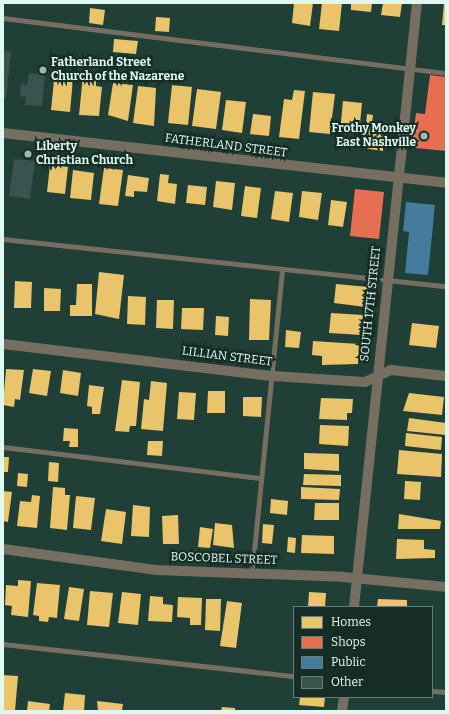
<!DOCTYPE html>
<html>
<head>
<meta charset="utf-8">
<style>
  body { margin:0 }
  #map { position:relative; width:449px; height:714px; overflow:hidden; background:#1f3f37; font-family:Bitter,serif }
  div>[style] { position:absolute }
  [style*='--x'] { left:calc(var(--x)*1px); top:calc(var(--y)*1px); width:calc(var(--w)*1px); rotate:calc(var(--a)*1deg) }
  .homes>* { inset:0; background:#e9c46a }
  .shops>* { inset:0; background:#e76f51 }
  .public>* { inset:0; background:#457b9d }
  .building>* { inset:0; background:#39544e }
  .lane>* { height:5px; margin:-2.5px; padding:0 2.5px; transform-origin:2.5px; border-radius:2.5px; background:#766e61 }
  .street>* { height:10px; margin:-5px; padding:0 5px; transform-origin:5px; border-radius:5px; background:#766e61 }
  .dots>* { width:11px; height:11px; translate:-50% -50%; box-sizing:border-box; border:2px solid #162d26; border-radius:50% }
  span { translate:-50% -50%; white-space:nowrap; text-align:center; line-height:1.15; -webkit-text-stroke:4px #162d26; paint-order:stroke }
  .poi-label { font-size:12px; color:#defaf0; font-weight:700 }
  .left { translate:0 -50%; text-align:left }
  .right { translate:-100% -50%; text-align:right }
  .street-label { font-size:12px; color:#defaf0 }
  .frame { position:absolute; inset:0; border:4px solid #defaf0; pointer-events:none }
  .legend { position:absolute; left:293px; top:606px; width:140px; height:92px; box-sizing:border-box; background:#162d26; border:1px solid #667f77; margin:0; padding:5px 7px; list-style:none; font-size:12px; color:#defaf0 }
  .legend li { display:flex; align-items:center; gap:8px; height:20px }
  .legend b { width:20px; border:1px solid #667f77 }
</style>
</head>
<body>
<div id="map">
  <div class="homes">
    <div style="clip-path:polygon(294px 3px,313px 3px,310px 26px,292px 23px)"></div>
    <div style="clip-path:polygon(322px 3px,342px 3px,339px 31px,319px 29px)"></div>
    <div style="clip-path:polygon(351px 3px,372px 3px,371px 12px,351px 10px)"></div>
    <div style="clip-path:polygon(383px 3px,402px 3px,400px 17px,381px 15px)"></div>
    <div style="clip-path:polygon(444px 3px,446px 3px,446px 25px,442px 25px)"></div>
    <div style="clip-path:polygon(90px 8px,105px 10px,103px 25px,89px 23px)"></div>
    <div style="clip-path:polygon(156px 17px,170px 18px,169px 32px,155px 31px)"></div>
    <div style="clip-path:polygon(114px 39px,138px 41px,136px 54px,113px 52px)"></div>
    <div style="clip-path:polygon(83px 75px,96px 76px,96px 86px,102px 87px,99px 116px,79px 115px)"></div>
    <div style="clip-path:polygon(64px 78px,73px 79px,70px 112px,51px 110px,54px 80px)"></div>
    <div style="clip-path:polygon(113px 83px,133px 85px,128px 121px,108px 115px)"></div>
    <div style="clip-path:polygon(172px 85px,192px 87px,188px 125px,168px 123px)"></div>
    <div style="clip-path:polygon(138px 86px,156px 88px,154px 126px,133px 123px)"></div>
    <div style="clip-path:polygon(197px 89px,221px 92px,216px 129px,192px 126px)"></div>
    <div style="clip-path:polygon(294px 90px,305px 91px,299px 139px,279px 137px,284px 99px,292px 100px)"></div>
    <div style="clip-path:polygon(313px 92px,335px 94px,330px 134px,309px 132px)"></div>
    <div style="clip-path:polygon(226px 100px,246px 102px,242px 133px,222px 130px)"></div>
    <div style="clip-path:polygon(343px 101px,362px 103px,359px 134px,340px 132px)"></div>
    <div style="clip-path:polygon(253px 114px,271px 116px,269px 136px,250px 134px)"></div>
    <div style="clip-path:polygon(367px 114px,373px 115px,372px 123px,386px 125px,383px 151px,363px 148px)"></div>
    <div style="clip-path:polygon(50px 165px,68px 167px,65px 194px,47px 192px)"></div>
    <div style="clip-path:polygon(104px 168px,123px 170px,118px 206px,99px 204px)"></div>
    <div style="clip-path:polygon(73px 170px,94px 173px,91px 200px,70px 198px)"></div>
    <div style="clip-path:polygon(160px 174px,169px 175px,168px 183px,177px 184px,175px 204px,157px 201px)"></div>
    <div style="clip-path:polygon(128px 175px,149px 178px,147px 192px,134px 191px,134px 197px,125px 196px)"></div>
    <div style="clip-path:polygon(216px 181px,235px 183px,232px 210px,213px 207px)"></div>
    <div style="clip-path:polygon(188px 185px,207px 187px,205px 205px,186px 203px)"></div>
    <div style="clip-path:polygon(245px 186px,261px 188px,257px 218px,241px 216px)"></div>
    <div style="clip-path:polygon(275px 191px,293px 193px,289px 222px,271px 219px)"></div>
    <div style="clip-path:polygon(302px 191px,322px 193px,318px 220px,299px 217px)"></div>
    <div style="clip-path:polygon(331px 200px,347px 202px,343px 227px,328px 225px)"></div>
    <div style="clip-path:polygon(99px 272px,124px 275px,119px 319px,95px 314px)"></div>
    <div style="clip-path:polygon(15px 281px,32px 282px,31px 308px,14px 308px)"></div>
    <div style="clip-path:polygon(77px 284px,92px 284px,92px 316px,70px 316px,70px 305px,76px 305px)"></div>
    <div style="clip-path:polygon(336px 284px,368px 287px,365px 307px,334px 303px)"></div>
    <div style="clip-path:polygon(44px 288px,61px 289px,60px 311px,44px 311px)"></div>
    <div style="clip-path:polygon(128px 296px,146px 297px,145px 325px,127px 324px)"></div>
    <div style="clip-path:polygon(250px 299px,271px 300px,269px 340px,249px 340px)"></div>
    <div style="clip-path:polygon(157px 300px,174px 300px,173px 329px,156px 328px)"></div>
    <div style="clip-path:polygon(182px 308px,204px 308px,203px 330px,181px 329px)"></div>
    <div style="clip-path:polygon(331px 313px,363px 315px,362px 335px,329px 333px)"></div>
    <div style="clip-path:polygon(216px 316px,229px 317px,228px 336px,215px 335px)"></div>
    <div style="clip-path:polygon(412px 323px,439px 326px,436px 348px,409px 345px)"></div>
    <div style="clip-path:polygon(286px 330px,301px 332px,299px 348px,285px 347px)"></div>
    <div style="clip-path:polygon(313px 341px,359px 344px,358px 364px,322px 365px,322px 356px,312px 355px)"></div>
    <div style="clip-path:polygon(6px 369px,24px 370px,20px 400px,15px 399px,14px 407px,3px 405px)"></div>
    <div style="clip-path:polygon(33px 369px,51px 371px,47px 396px,29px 393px)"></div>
    <div style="clip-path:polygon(63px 370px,81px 373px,78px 396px,60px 393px)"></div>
    <div style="clip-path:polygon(122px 380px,140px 382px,136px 426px,130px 426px,129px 432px,115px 431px)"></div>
    <div style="clip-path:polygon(151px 381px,167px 383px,163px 431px,141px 429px,144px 399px,149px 400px)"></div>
    <div style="clip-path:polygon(89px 385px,104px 387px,100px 414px,92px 414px,92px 407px,87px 406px)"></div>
    <div style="clip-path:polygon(208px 391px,225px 391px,225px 413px,207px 413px)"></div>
    <div style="clip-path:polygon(179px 392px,196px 393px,194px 420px,177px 419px)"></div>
    <div style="clip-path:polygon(409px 393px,444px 397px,442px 415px,403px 411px)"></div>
    <div style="clip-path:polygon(243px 397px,262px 397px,261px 417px,243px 416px)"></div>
    <div style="clip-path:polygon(321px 398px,353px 399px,352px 413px,347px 413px,347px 420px,319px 419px)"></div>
    <div style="clip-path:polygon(409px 418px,446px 423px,446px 435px,407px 431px)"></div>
    <div style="clip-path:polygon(320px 425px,349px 426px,348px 446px,319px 444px)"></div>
    <div style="clip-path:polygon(64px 428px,78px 429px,78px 447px,69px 447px,70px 441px,63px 441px)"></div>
    <div style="clip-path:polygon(406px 433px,442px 437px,441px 450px,405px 446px)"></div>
    <div style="clip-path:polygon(148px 441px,163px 441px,162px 456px,147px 455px)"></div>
    <div style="clip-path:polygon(399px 450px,442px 454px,441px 477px,397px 474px)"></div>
    <div style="clip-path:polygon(304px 453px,339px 454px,339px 471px,304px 469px)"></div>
    <div style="clip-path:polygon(3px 457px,9px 457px,8px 472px,3px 472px)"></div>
    <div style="clip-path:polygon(49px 462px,59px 463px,58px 482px,48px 481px)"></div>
    <div style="clip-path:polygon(18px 473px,28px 474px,27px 487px,17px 486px)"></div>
    <div style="clip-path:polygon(304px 474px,341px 475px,341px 486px,303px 485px)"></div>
    <div style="clip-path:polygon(405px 481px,421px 482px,420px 500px,404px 499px)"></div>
    <div style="clip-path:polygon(53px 487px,65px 488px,65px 495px,70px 495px,67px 530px,50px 528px)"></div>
    <div style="clip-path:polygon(301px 487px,340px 489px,339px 500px,301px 499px)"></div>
    <div style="clip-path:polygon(3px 491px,12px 492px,8px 522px,3px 521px)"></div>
    <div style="clip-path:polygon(32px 495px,40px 496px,37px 528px,17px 526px,20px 501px,31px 502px)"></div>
    <div style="clip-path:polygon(76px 496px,95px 498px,91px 530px,73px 528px)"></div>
    <div style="clip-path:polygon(271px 499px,288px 501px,287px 515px,270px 513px)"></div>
    <div style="clip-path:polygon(315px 503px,339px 503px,339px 520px,314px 520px)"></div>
    <div style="clip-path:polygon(133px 505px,150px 507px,149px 537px,131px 536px)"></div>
    <div style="clip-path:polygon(106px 509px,126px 512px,122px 544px,101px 541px)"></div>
    <div style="clip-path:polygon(399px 514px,441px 521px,440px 529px,398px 529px)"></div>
    <div style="clip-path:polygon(178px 515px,179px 544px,163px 544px,162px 516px)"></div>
    <div style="clip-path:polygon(215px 523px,232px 525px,234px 548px,213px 545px)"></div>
    <div style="clip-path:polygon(263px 524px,274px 525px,272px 544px,262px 543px)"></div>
    <div style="clip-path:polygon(200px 527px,213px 529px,210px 548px,198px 547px)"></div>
    <div style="clip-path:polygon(302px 535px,334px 536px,334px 554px,301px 553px)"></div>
    <div style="clip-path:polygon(288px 537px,296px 538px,295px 553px,287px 552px)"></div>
    <div style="clip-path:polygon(397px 539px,424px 540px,424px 549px,435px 550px,435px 558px,396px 559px)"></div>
    <div style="clip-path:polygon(18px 580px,31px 581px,28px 617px,11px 615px,12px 606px,5px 605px,6px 585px,18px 586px)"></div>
    <div style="clip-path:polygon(37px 583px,60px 585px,57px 618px,49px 617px,48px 622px,39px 621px,39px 616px,33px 615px)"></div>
    <div style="clip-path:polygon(69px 587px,84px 589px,79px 621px,64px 619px)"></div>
    <div style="clip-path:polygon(90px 591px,113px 593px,109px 627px,87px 625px)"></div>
    <div style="clip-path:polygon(122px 592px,141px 594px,138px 625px,118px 623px)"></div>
    <div style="clip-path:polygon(309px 592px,326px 593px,325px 607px,308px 607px)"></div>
    <div style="clip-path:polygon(150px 596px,163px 597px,163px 604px,173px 605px,172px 622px,148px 621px)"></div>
    <div style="clip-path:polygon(178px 597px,202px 598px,201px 625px,190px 625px,190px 618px,177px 617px)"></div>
    <div style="clip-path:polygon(206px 599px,221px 599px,220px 631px,205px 630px)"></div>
    <div style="clip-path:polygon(378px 599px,407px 600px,407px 607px,377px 607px)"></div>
    <div style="clip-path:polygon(227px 601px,242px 603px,236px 648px,220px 646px)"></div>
    <div style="clip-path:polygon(3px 675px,18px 676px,15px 711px,3px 711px)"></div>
    <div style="clip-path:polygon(65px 693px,85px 695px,84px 711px,63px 711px)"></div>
    <div style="clip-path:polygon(300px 697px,325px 697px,324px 707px,299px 705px)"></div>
    <div style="clip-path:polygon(28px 701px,50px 704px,49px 711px,27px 711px)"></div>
    <div style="clip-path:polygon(97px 701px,123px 704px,122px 711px,98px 711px)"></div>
    <div style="clip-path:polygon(222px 707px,235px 708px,235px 711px,221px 711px)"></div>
  </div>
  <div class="shops">
    <div style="clip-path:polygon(430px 75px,446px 77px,446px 151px,416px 148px,412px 143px,416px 113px,425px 114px)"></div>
    <div style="clip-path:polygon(355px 189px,384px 192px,379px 239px,350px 236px)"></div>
  </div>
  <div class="public">
    <div style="clip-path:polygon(406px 202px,435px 205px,428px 275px,405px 273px,409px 232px,403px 231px)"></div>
  </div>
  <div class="building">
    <div style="clip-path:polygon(3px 51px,11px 52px,6px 98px,3px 98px)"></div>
    <div style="clip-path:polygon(29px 73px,45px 75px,42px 106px,25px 105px,26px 97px,20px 96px,21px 84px,27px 85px)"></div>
    <div style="clip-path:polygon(14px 159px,35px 161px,30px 199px,9px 196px)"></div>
  </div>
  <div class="lane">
    <div style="--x:3;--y:18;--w:446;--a:7.1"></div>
    <div style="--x:3;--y:239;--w:445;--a:6.1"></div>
    <div style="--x:3;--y:447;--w:260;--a:6.9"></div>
    <div style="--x:252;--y:571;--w:303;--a:-84.3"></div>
    <div style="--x:3;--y:644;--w:293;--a:6.3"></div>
    <div style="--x:432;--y:691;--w:14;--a:4"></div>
  </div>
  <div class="street">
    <div style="--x:3;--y:133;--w:446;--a:6.4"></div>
    <div style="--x:3;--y:344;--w:272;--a:6.8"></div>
    <div style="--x:273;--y:376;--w:92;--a:3.7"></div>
    <div style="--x:365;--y:382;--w:29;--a:-25"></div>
    <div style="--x:391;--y:370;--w:55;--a:6.2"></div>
    <div style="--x:3;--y:549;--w:154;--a:7.8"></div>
    <div style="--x:156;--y:570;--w:187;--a:2.1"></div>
    <div style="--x:343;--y:577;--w:103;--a:5.5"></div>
    <div style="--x:354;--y:607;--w:607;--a:-84.05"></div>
    <div style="--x:342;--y:711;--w:14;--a:-82"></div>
  </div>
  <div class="dots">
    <div style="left:43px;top:70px;background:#9bb9af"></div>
    <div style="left:424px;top:136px;background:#9bb9af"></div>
    <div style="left:28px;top:154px;background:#9bb9af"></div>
  </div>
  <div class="poi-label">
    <span class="left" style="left:51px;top:70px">Fatherland Street<br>Church of the Nazarene</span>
    <span class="right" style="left:416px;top:136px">Frothy Monkey<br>East Nashville</span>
    <span class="left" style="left:36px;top:154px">Liberty<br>Christian Church</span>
  </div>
  <div class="street-label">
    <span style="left:226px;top:146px;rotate:7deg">FATHERLAND STREET</span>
    <span style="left:371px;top:304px;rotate:-84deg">SOUTH 17TH STREET</span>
    <span style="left:227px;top:357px;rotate:7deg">LILLIAN STREET</span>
    <span style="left:224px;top:559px;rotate:2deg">BOSCOBEL STREET</span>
  </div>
  <div class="frame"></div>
  <ul class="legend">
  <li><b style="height:11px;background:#e9c46a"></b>Homes</li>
  <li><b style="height:11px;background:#e76f51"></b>Shops</li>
  <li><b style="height:11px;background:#457b9d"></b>Public</li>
  <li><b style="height:11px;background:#39544e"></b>Other</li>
  </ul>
</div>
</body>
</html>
